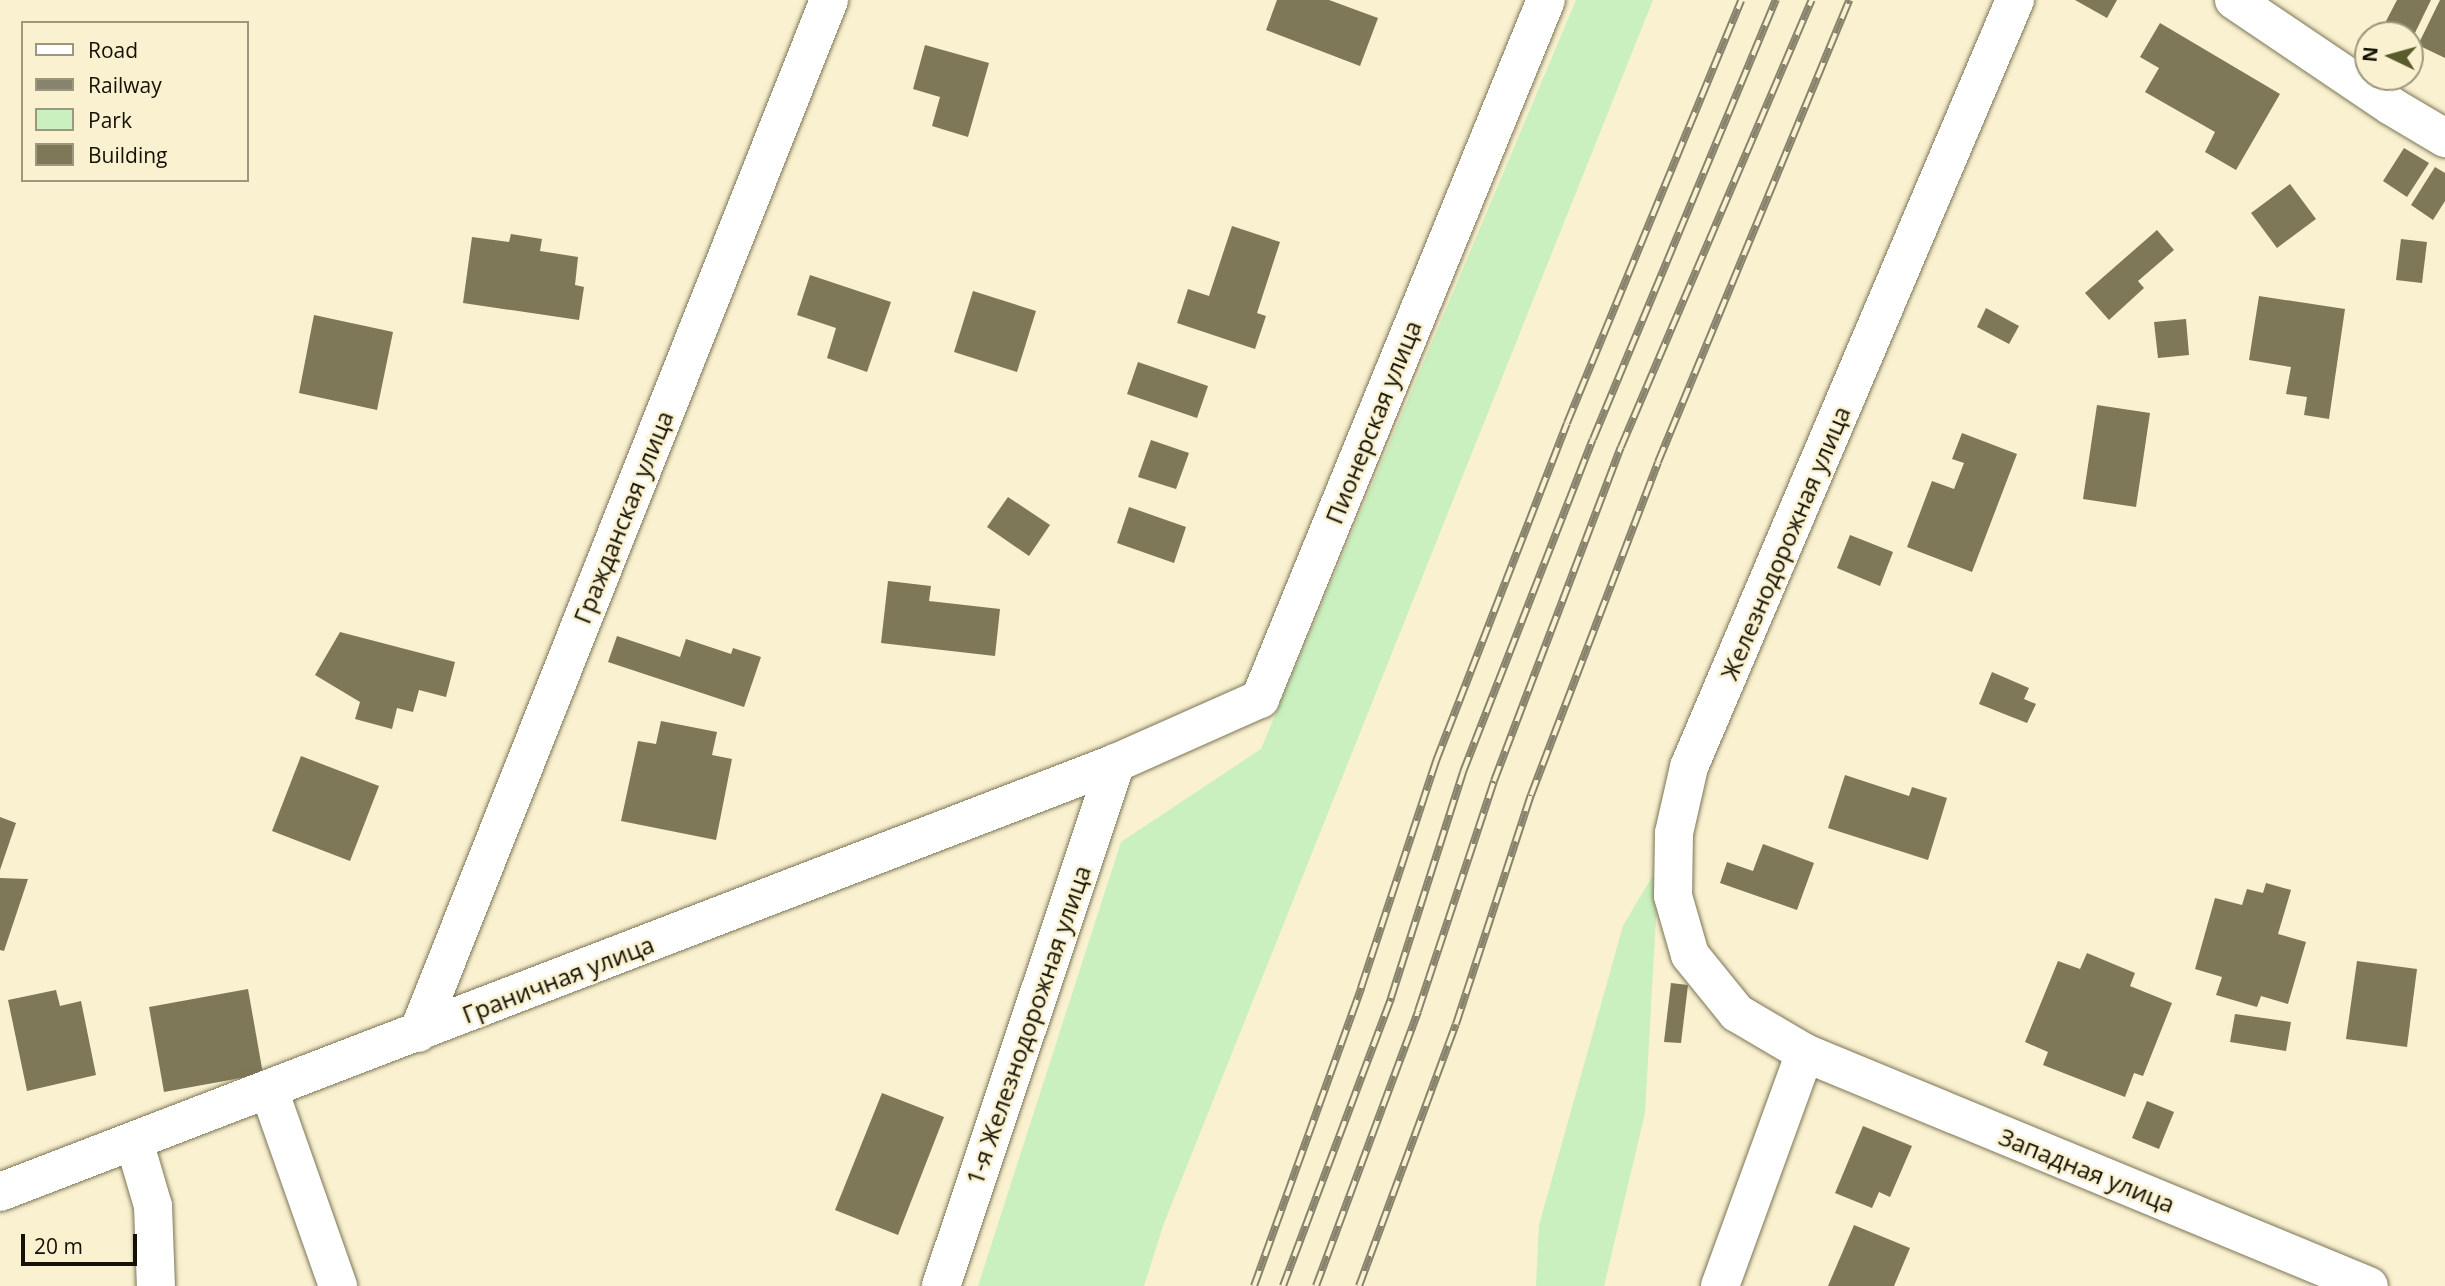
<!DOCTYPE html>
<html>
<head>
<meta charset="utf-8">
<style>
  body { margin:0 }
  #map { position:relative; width:2445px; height:1286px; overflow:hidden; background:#f9f1cf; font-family:"Open Sans",sans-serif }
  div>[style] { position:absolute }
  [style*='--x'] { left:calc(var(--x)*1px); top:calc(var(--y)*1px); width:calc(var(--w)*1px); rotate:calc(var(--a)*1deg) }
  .green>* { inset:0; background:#c9f0be }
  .building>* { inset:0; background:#7e7758 }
  .roads { filter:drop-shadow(0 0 2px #7c7557) drop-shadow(0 0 2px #7c7557) }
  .minor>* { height:38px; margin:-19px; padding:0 19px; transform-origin:19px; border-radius:19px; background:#fff }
  .rail>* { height:8px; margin-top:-4px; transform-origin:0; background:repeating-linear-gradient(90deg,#f9f1cf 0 16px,#88836c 0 32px); box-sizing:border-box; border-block:2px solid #88836c }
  span { translate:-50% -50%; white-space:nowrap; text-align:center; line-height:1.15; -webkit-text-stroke:5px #f9f1cf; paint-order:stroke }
  .street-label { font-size:24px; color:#141106 }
  .legend { position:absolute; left:21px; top:21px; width:228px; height:161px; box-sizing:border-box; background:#f9f1cf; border:2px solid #9d977f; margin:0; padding:9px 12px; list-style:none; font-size:21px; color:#141106 }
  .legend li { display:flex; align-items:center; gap:14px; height:35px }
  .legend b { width:35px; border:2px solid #9d977f }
  .north { position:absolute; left:2354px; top:21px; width:70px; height:70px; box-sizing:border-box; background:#f9f1cf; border:2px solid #9d977f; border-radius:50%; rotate:275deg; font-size:19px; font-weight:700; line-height:28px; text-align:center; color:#141106 }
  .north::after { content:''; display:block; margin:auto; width:24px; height:32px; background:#595c2a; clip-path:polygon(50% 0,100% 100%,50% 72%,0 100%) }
  .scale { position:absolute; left:21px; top:1234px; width:116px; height:32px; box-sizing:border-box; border:4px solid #141106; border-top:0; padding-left:9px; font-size:21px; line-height:24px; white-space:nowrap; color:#141106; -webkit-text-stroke:5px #f9f1cf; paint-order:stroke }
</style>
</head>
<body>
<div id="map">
  <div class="green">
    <div style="clip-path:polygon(1576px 0,1653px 0,1164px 1223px,1144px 1286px,978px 1286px,1121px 842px,1261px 749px)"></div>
    <div style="clip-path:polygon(1659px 865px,1645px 1113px,1604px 1286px,1536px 1286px,1539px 1225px,1623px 926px)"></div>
  </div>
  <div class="building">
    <div style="clip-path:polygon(1277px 0,1329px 0,1378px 18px,1360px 66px,1266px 30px)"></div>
    <div style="clip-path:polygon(2075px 0,2117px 0,2107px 18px)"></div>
    <div style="clip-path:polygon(2397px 0,2431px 0,2412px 39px,2384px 25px)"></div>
    <div style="clip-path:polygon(2440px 0,2445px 0,2445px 58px,2418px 45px)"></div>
    <div style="clip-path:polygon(2160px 23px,2280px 94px,2236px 170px,2205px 152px,2215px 132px,2145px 92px,2159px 68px,2140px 57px)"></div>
    <div style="clip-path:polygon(925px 45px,989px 63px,968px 137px,932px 126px,940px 97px,913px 89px)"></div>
    <div style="clip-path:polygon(2404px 148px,2429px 163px,2407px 197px,2383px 181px)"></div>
    <div style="clip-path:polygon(2435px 167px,2445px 173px,2445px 201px,2433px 220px,2411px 205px)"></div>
    <div style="clip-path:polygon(2290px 184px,2316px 219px,2277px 248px,2251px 213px)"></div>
    <div style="clip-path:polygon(1232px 226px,1280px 242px,1257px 313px,1266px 316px,1255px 349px,1177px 323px,1188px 289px,1209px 296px)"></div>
    <div style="clip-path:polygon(2157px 230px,2174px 250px,2138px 281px,2144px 288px,2109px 320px,2085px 293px)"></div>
    <div style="clip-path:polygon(511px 234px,542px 239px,540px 251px,578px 257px,575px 285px,584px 287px,579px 320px,463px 303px,472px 237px,509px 242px)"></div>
    <div style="clip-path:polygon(2401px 239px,2427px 242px,2422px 283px,2396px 280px)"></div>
    <div style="clip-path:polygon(810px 275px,891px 302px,867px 372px,827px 358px,836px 328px,797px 315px)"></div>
    <div style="clip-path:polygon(973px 291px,1036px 311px,1017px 372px,954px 352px)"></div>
    <div style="clip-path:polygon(2259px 296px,2345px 309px,2329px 419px,2304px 415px,2307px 397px,2286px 394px,2291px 367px,2249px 360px)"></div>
    <div style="clip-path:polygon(1986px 308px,2019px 326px,2009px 344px,1977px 327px)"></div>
    <div style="clip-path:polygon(314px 315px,393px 332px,377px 410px,299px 393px)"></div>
    <div style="clip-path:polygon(2186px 319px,2189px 355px,2158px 358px,2154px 322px)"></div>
    <div style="clip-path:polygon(1138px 362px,1208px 386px,1197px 418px,1127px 394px)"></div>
    <div style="clip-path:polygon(2097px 405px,2150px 413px,2136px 507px,2083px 499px)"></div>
    <div style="clip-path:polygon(1962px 433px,2017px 454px,1972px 572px,1907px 547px,1932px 481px,1954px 489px,1964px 463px,1952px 459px)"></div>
    <div style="clip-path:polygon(1151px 440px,1189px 453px,1176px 489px,1138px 477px)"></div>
    <div style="clip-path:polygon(1008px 497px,1050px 525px,1029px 556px,987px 527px)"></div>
    <div style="clip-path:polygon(1129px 507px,1186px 527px,1174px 563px,1117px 543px)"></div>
    <div style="clip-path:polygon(1850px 535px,1893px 552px,1880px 586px,1837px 568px)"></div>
    <div style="clip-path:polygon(888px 581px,931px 586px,929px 601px,1000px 609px,995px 656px,881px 643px)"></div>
    <div style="clip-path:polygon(340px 632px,455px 662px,446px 697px,419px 690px,413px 712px,397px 708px,392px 729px,355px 719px,360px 702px,315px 675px)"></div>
    <div style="clip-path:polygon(617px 636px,680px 657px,686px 639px,731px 654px,733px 648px,761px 657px,744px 707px,608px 662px)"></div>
    <div style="clip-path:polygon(1992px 672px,2029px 688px,2024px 699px,2036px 704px,2027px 723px,1979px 704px)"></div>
    <div style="clip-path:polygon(661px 721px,717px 732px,712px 755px,732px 759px,716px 840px,621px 821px,638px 741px,656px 744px)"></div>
    <div style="clip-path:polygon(301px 756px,379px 786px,350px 861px,272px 831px)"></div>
    <div style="clip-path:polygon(1845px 775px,1909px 796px,1912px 787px,1947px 798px,1928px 860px,1828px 828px)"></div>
    <div style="clip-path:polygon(0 817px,16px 823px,0 870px)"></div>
    <div style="clip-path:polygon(1763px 844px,1814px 863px,1797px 910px,1720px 883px,1727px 862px,1753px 871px)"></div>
    <div style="clip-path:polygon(0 878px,28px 879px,4px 951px,0 950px)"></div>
    <div style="clip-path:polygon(2266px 883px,2291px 890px,2278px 934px,2306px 942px,2288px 1004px,2261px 996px,2257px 1007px,2216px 995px,2222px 977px,2195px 969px,2215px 898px,2242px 905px,2247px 889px,2263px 893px)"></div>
    <div style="clip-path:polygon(2087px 953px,2135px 973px,2130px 986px,2172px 1003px,2143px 1076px,2134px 1073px,2125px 1097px,2043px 1065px,2048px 1052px,2025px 1042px,2058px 961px,2080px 969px)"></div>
    <div style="clip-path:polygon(2357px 961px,2417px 969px,2407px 1047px,2346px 1039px)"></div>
    <div style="clip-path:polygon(1671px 983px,1688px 985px,1681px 1043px,1664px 1042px)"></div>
    <div style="clip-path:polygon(248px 989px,263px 1074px,164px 1092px,149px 1007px)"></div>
    <div style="clip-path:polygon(56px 990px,60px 1006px,81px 1001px,96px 1075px,27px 1091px,8px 1000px)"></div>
    <div style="clip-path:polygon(2235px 1014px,2291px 1022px,2286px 1051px,2230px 1042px)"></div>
    <div style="clip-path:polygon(882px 1093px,944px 1117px,898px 1235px,835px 1210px)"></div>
    <div style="clip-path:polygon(2147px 1101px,2174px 1112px,2159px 1149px,2132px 1138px)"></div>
    <div style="clip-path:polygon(1863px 1126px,1912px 1146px,1890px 1197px,1879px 1192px,1872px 1208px,1835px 1193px)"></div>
    <div style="clip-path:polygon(1854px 1225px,1910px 1248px,1894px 1286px,1828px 1286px)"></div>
  </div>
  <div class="roads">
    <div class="minor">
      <div style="--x:2015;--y:0;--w:833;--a:113.03"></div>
      <div style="--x:1689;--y:767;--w:68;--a:102.8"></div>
      <div style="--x:1674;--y:833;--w:63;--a:90.9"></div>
      <div style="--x:1673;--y:896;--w:61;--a:73.9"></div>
      <div style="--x:1690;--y:955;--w:75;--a:51"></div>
      <div style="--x:1737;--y:1013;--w:79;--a:30.5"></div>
      <div style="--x:1805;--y:1053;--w:610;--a:22.45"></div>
      <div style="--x:2234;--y:0;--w:189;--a:34"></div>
      <div style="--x:2391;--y:106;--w:63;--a:30.7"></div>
      <div style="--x:418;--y:1033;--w:1112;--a:-68.3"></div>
      <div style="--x:269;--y:1090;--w:208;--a:70.6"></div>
      <div style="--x:134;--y:1141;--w:68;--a:73.7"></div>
      <div style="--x:153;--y:1206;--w:80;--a:87.9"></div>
      <div style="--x:0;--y:1192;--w:1196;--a:-21.03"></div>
      <div style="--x:1116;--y:763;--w:158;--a:-24"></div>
      <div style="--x:1260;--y:699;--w:755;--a:-67.75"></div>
      <div style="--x:941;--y:1286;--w:552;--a:-71.5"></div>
      <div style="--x:1720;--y:1286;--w:248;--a:-70"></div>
    </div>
  </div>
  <div class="rail">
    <div style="--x:1254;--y:1286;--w:317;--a:-70.2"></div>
    <div style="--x:1361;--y:988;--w:239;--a:-71.7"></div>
    <div style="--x:1436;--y:761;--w:362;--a:-68.8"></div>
    <div style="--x:1567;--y:423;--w:457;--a:-67.6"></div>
    <div style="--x:1283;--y:1286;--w:308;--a:-69.4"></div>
    <div style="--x:1391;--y:998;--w:237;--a:-72.3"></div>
    <div style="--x:1463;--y:772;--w:357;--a:-68.7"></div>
    <div style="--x:1593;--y:439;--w:476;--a:-67.4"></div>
    <div style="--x:1316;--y:1286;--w:293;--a:-69.6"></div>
    <div style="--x:1418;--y:1011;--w:242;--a:-71.7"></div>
    <div style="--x:1494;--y:781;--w:357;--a:-69.2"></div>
    <div style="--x:1621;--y:447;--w:486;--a:-66.9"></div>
    <div style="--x:1359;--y:1286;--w:279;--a:-69.7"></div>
    <div style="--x:1456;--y:1024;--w:241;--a:-71.9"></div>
    <div style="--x:1531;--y:795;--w:356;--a:-69.1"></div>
    <div style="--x:1658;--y:462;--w:500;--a:-67.5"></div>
  </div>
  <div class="street-label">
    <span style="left:1373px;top:422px;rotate:-68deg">Пионерская улица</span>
    <span style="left:623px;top:517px;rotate:-68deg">Гражданская улица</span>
    <span style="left:1785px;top:543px;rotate:-67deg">Железнодорожная улица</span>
    <span style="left:558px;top:979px;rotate:-21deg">Граничная улица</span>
    <span style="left:1028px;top:1025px;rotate:-71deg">1-я Железнодорожная улица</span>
    <span style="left:2087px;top:1170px;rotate:22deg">Западная улица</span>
  </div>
  <ul class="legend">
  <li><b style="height:9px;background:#fff"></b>Road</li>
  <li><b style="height:9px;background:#88836c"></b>Railway</li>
  <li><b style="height:19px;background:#c9f0be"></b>Park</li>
  <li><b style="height:19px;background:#7e7758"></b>Building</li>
  </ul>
  <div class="north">N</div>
  <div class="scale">20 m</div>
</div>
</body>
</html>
